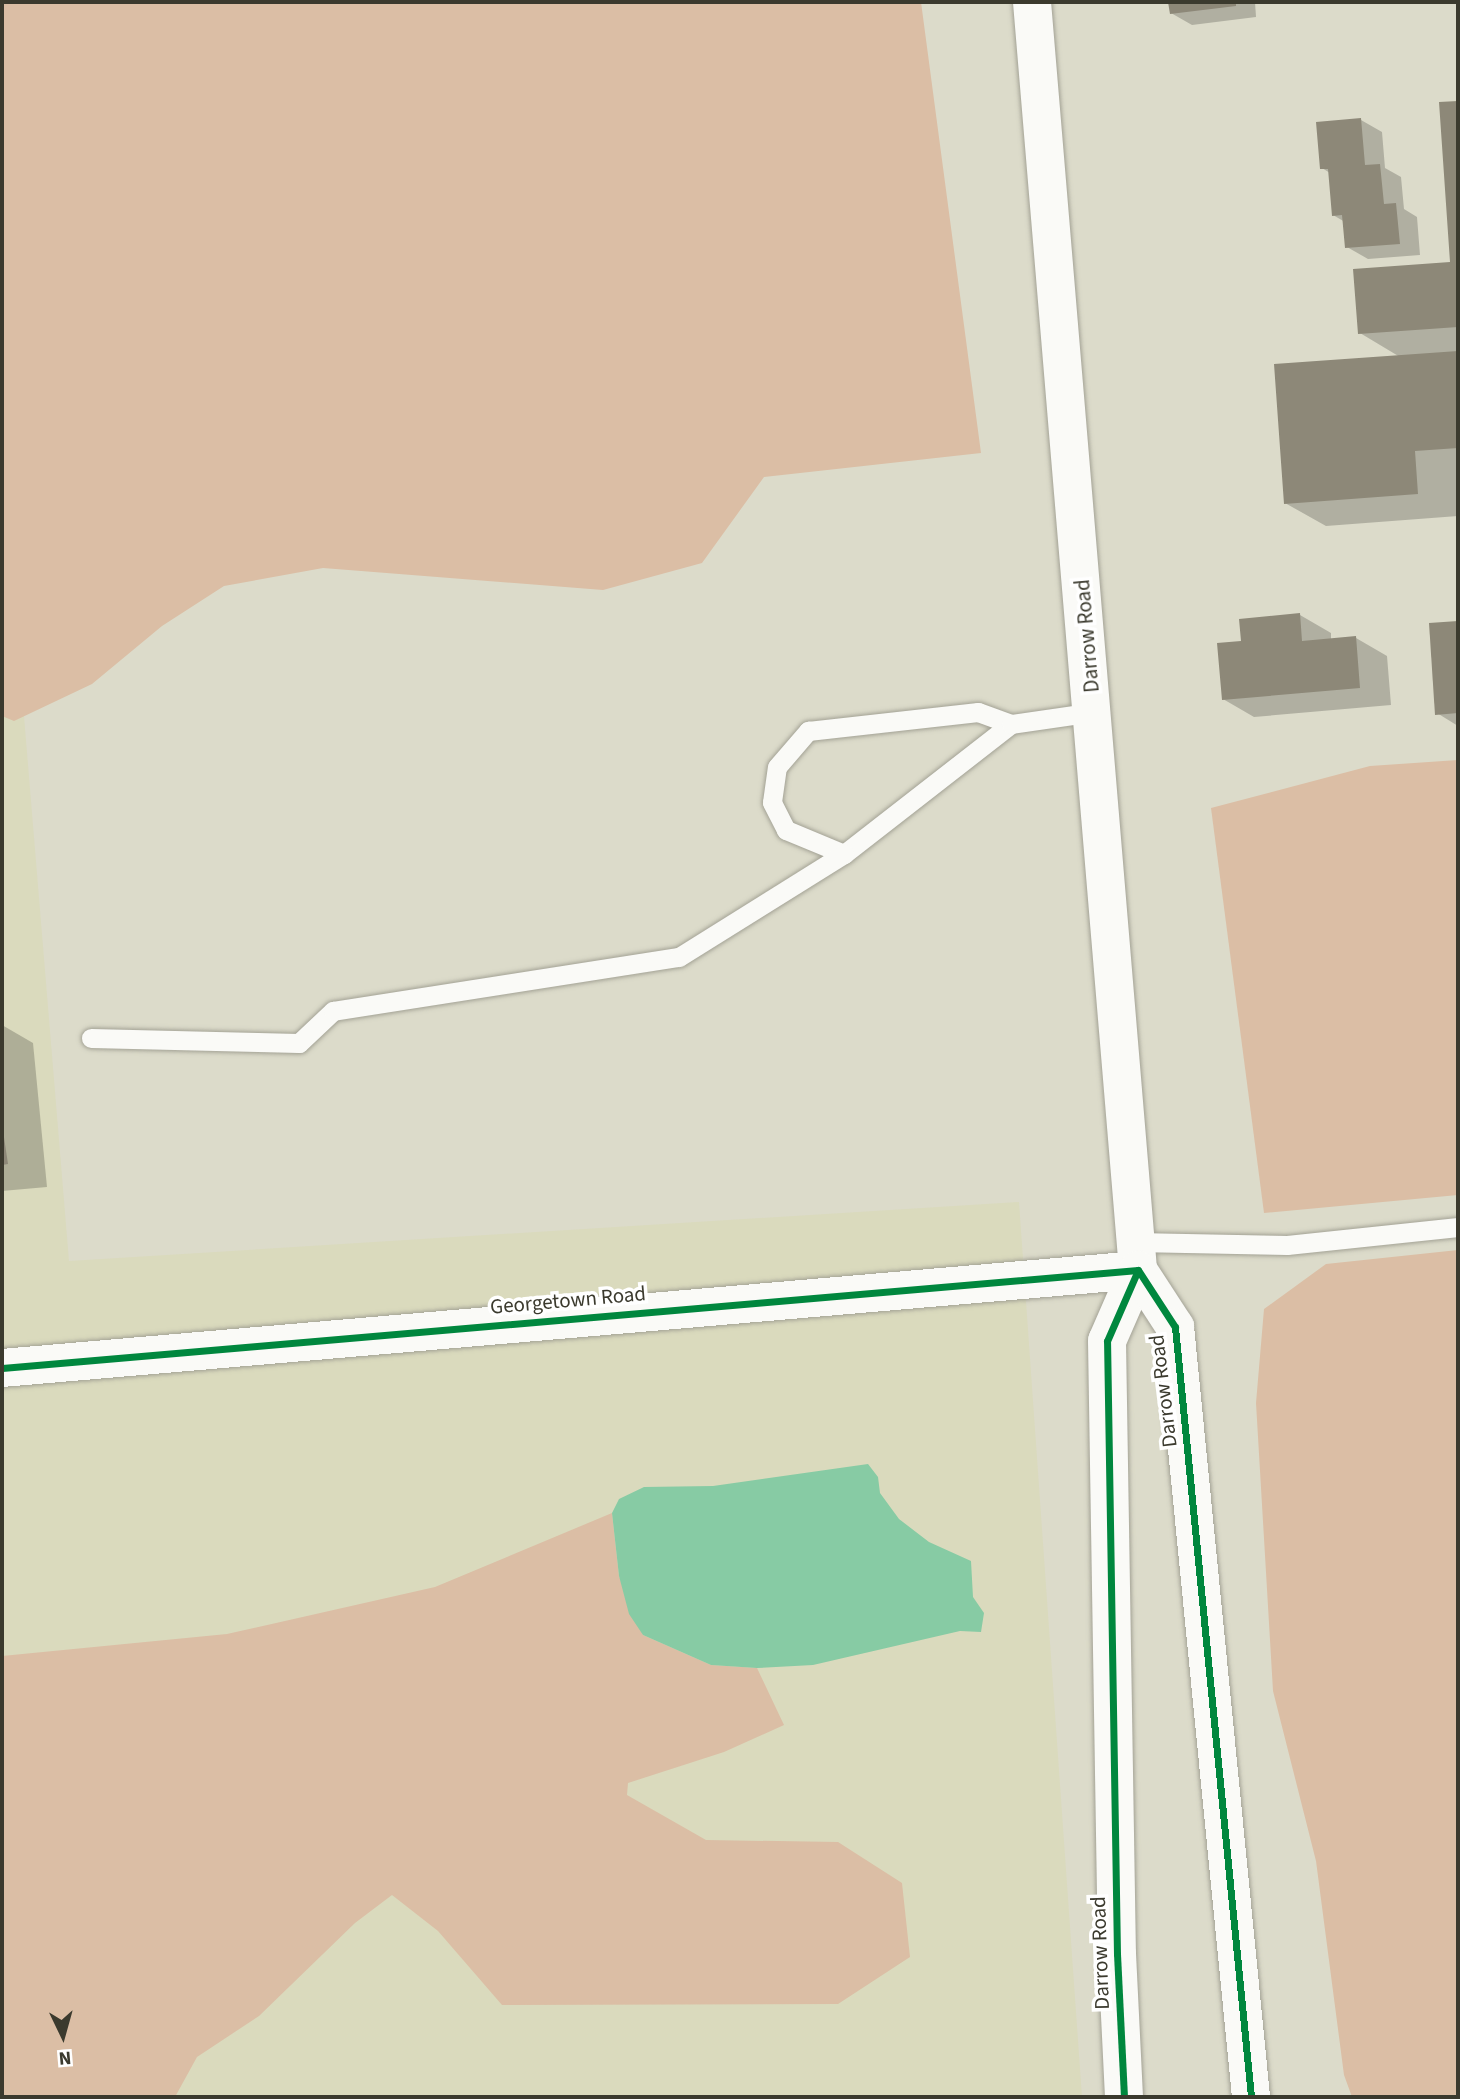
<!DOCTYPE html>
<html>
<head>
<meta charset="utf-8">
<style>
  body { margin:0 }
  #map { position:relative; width:1460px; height:2099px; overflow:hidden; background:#dcdbca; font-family:"Source Sans 3",sans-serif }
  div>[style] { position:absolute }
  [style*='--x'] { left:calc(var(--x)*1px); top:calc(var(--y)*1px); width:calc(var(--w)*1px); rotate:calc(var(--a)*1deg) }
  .built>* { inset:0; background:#dadabd }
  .green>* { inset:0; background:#dbbea5 }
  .water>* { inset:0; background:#87cba4 }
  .shadow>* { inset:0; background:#0003 }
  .building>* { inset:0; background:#8d8878 }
  .roads { filter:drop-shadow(0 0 2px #a3a295) drop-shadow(0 0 2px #a3a295) }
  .lane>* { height:19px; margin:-9.5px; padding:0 9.5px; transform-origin:9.5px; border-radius:9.5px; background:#fafaf7 }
  .street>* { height:38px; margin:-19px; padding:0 19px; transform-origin:19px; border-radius:19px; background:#fafaf7 }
  .primary>* { height:38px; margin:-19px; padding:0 19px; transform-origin:19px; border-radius:19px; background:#fafaf7 }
  .cycleway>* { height:7px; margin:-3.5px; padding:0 3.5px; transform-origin:3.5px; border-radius:3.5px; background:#00873e }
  span { translate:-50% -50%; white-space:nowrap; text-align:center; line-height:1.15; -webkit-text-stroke:7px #fff; paint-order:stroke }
  .street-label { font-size:21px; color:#3b3a2e }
  .frame { position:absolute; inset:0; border:4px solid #3b3a2e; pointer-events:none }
  .north { position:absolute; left:28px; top:2001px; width:70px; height:70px; -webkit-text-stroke:5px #fff; paint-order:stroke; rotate:175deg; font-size:19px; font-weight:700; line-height:28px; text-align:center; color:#3b3a2e }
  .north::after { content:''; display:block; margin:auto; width:24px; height:32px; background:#3b3a2e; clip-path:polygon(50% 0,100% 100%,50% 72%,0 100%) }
</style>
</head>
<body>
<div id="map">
  <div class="built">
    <div style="clip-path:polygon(14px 595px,69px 1261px,1019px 1202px,1082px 2097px,2px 2097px,2px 597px)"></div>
  </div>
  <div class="green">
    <div style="clip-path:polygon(2px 2px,921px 2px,981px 453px,764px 477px,702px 563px,603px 590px,323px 568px,224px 586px,162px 626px,92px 684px,14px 721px,2px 716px)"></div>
    <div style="clip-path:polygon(1458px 760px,1458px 1195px,1264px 1213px,1211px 808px,1370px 766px)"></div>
    <div style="clip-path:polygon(1458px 1250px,1458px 2097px,1352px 2097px,1344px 2075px,1316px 1861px,1273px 1691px,1256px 1403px,1264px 1309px,1326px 1264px)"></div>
    <div style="clip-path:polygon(612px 1513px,619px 1576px,643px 1635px,711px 1665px,757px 1668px,784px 1725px,724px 1752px,628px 1783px,627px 1795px,706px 1840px,838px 1842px,902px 1883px,910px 1957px,838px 2004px,502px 2005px,438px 1931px,392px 1895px,355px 1923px,259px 2016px,197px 2057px,175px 2097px,2px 2097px,2px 1656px,227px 1634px,435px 1587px)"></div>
  </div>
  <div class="water">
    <div style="clip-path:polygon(868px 1464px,878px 1477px,880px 1493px,899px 1519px,929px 1542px,971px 1561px,973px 1597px,984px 1613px,981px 1632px,960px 1631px,813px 1665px,757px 1668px,711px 1665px,643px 1635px,629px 1614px,619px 1576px,612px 1513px,619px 1499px,644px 1487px,713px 1486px)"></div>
  </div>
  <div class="shadow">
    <div style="clip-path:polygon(1170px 2px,1255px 2px,1256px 17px,1192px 25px,1171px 13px)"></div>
    <div style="clip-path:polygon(1458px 103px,1458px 516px,1326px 526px,1285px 503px,1400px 357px,1360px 333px,1452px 264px,1441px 104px)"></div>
    <div style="clip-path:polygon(1361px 120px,1382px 132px,1385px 168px,1401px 177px,1404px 209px,1417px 217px,1420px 255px,1368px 259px,1347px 247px,1345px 222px,1333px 215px,1330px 173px,1322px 168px)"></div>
    <div style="clip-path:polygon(1300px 615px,1331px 633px,1331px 640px,1356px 638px,1387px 656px,1391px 705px,1254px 717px,1223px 699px,1243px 643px)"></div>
    <div style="clip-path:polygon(1458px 623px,1458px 726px,1437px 713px,1431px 625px)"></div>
    <div style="clip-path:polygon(2px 1025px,33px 1043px,47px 1187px,2px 1191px)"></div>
  </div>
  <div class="building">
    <div style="clip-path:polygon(1168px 2px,1236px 2px,1236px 6px,1170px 14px)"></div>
    <div style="clip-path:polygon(1458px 101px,1458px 327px,1358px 334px,1353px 269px,1450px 262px,1439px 102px)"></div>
    <div style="clip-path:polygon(1361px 118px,1365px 165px,1380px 164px,1384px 204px,1396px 203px,1400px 244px,1345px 248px,1342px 215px,1332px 216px,1328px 169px,1320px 169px,1316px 122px)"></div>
    <div style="clip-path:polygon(1458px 351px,1458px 448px,1415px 451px,1418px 494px,1284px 504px,1274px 364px)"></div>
    <div style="clip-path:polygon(1300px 613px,1302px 641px,1356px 636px,1360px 688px,1222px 700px,1217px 643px,1241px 641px,1239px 619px)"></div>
    <div style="clip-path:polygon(1458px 621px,1458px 713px,1435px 715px,1429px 623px)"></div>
    <div style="clip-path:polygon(2px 1124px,8px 1164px,2px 1165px)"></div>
  </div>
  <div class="roads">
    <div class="lane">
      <div style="--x:1011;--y:724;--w:212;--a:142.1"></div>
      <div style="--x:844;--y:854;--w:63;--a:-157.5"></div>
      <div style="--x:786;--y:830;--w:31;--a:-117"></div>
      <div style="--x:772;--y:802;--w:35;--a:-82"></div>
      <div style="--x:777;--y:767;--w:48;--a:-49.3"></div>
      <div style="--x:808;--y:731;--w:171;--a:-6.4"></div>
      <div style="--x:978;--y:712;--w:35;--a:20"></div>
      <div style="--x:1011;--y:724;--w:84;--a:-8.2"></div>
      <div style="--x:91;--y:1038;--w:208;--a:1.4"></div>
      <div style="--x:299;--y:1043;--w:47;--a:-43.3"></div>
      <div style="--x:333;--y:1011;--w:350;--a:-8.9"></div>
      <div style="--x:679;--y:957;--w:195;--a:-32"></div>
      <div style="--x:1135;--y:1242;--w:152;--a:1.1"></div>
      <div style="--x:1287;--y:1245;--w:172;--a:-6"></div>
    </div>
    <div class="street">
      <div style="--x:2;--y:1368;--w:1140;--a:-4.93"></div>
    </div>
    <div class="primary">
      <div style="--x:1032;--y:2;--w:1272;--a:85.22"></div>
      <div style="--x:1138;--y:1270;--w:77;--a:113.6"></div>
      <div style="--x:1107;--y:1341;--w:613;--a:89.07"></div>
      <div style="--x:1117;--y:1954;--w:143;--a:87.2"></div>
      <div style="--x:1138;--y:1270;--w:68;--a:57"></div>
      <div style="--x:1175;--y:1327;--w:774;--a:84.36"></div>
    </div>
  </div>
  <div class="cycleway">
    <div style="--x:1138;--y:1270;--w:68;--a:57"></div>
    <div style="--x:1175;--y:1327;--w:774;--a:84.36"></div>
    <div style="--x:2;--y:1368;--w:1140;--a:-4.93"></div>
    <div style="--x:1124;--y:2097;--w:143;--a:-92.8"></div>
    <div style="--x:1117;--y:1954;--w:613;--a:-90.93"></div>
    <div style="--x:1107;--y:1341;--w:77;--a:-66.4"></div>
  </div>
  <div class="street-label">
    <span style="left:1087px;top:636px;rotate:-95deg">Darrow Road</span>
    <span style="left:568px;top:1300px;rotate:-5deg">Georgetown Road</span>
    <span style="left:1163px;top:1391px;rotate:-97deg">Darrow Road</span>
    <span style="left:1100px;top:1953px;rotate:-92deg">Darrow Road</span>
  </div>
  <div class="frame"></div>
  <div class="north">N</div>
</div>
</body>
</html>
